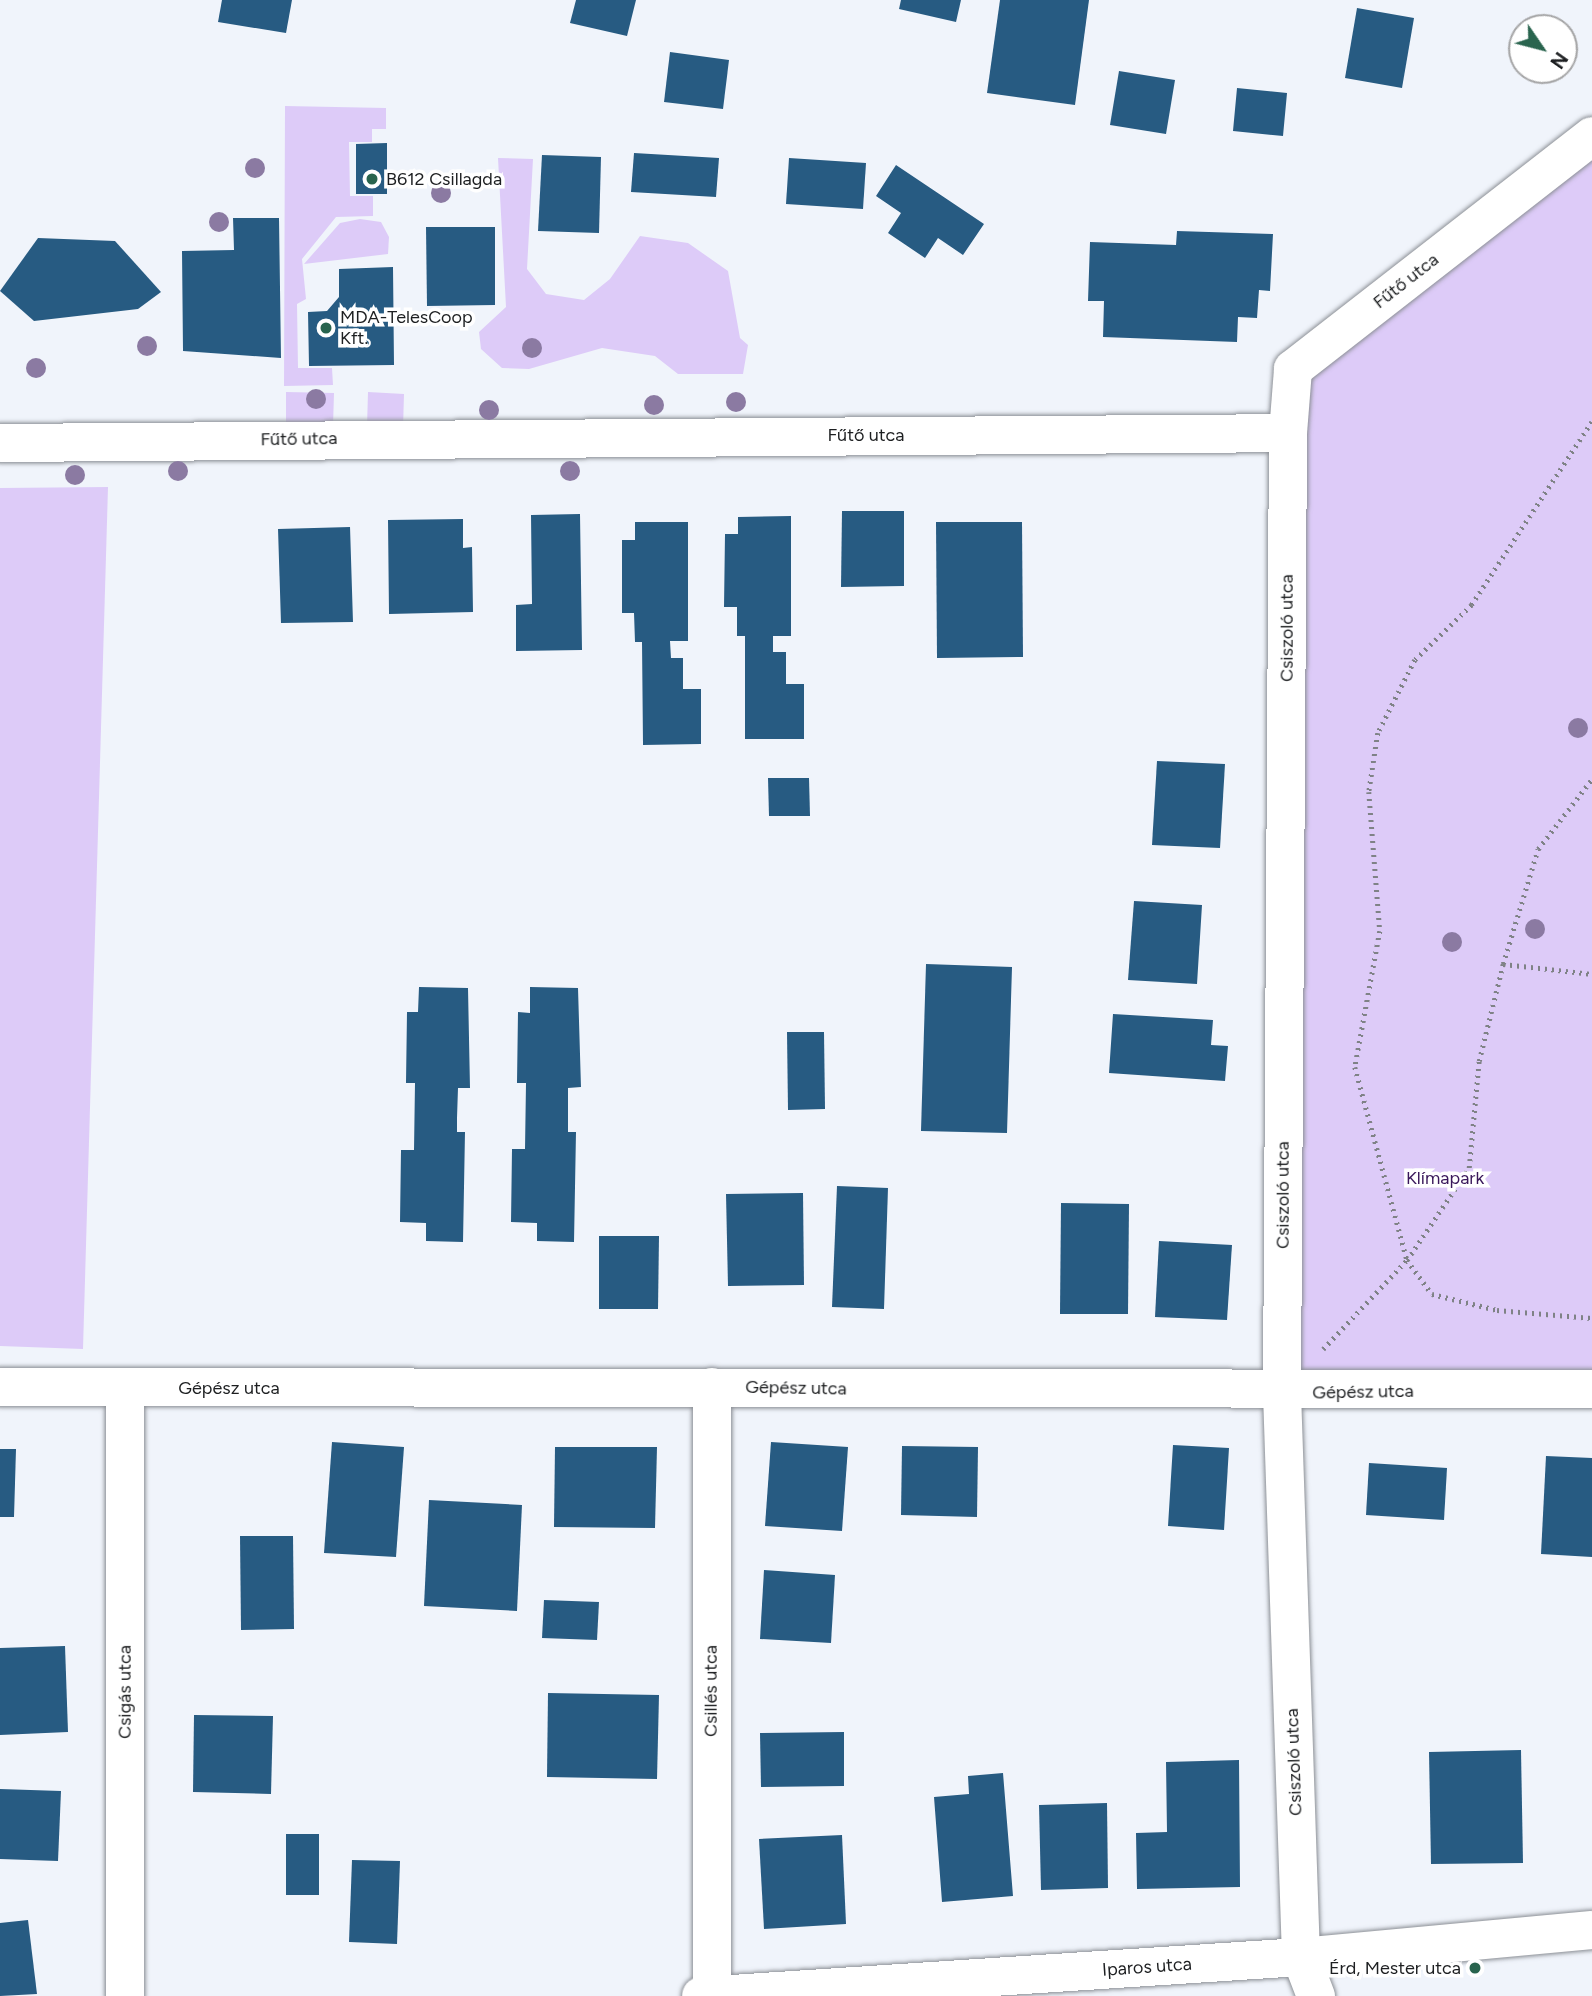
<!DOCTYPE html>
<html>
<head>
<meta charset="utf-8">
<style>
  body { margin:0 }
  #map { position:relative; width:1592px; height:1996px; overflow:hidden; background:#f0f4fb; font-family:Figtree,sans-serif }
  div>[style] { position:absolute }
  [style*='--x'] { left:calc(var(--x)*1px); top:calc(var(--y)*1px); width:calc(var(--w)*1px); rotate:calc(var(--a)*1deg) }
  .green>* { inset:0; background:#ddcbf8 }
  .building>* { inset:0; background:#275b82 }
  .path>* { height:4.5px; margin-top:-2.25px; transform-origin:0; background:repeating-linear-gradient(90deg,#7f8286 0 2px,transparent 0 7px) }
  .roads { filter:drop-shadow(0 0 2px #8c9096) drop-shadow(0 0 2px #8c9096) }
  .minor>* { height:38px; margin:-19px; padding:0 19px; transform-origin:19px; border-radius:19px; background:#fff }
  .tertiary>* { height:38px; margin:-19px; padding:0 19px; transform-origin:19px; border-radius:19px; background:#fff }
  .trees>* { width:20px; height:20px; margin:-10px; border-radius:50%; background:#8b7aa2 }
  .dots>* { width:19px; height:19px; translate:-50% -50%; box-sizing:border-box; border:4px solid #fff; border-radius:50% }
  span { translate:-50% -50%; white-space:nowrap; text-align:center; line-height:1.15; -webkit-text-stroke:7px #fff; paint-order:stroke }
  .poi-label { font-size:18px; color:#1d1f21 }
  .left { translate:0 -50%; text-align:left }
  .right { translate:-100% -50%; text-align:right }
  .street-label { font-size:18px; color:#1d1f21 }
  .park-label { font-size:18px; color:#39175a }
  .north { position:absolute; left:1508px; top:14px; width:70px; height:70px; box-sizing:border-box; background:#fff; border:2px solid #a5a5a6; border-radius:50%; rotate:125deg; font-size:19px; font-weight:700; line-height:28px; text-align:center; color:#1d1f21 }
  .north::after { content:''; display:block; margin:auto; width:24px; height:32px; background:#29644e; clip-path:polygon(50% 0,100% 100%,50% 72%,0 100%) }
</style>
</head>
<body>
<div id="map">
  <div class="green">
    <div style="clip-path:polygon(285px 106px,386px 108px,386px 129px,372px 129px,372px 142px,349px 142px,350px 196px,373px 196px,373px 216px,336px 217px,302px 259px,306px 299px,297px 304px,298px 368px,332px 368px,333px 385px,284px 386px)"></div>
    <div style="clip-path:polygon(1592px 154px,1592px 1373px,1297px 1375px,1306px 381px)"></div>
    <div style="clip-path:polygon(498px 158px,533px 159px,527px 269px,546px 294px,584px 300px,610px 279px,640px 236px,688px 243px,728px 271px,740px 338px,748px 345px,743px 374px,678px 374px,655px 356px,602px 348px,529px 369px,502px 368px,481px 349px,479px 332px,506px 307px)"></div>
    <div style="clip-path:polygon(360px 219px,381px 222px,389px 237px,388px 254px,304px 264px,340px 223px)"></div>
    <div style="clip-path:polygon(286px 392px,334px 393px,333px 426px,286px 426px)"></div>
    <div style="clip-path:polygon(368px 392px,404px 394px,403px 428px,367px 427px)"></div>
    <div style="clip-path:polygon(108px 487px,83px 1349px,0 1346px,0 488px)"></div>
  </div>
  <div class="building">
    <div style="clip-path:polygon(222px 0,292px 0,286px 33px,218px 22px)"></div>
    <div style="clip-path:polygon(576px 0,636px 0,627px 36px,570px 23px)"></div>
    <div style="clip-path:polygon(901px 0,961px 0,956px 22px,899px 9px)"></div>
    <div style="clip-path:polygon(1000px 0,1089px 0,1075px 105px,987px 93px)"></div>
    <div style="clip-path:polygon(1357px 8px,1414px 18px,1402px 88px,1345px 78px)"></div>
    <div style="clip-path:polygon(670px 52px,729px 60px,723px 109px,664px 102px)"></div>
    <div style="clip-path:polygon(1119px 71px,1175px 80px,1166px 134px,1110px 125px)"></div>
    <div style="clip-path:polygon(1237px 88px,1287px 93px,1283px 136px,1233px 131px)"></div>
    <div style="clip-path:polygon(387px 143px,387px 194px,356px 194px,356px 144px)"></div>
    <div style="clip-path:polygon(634px 153px,719px 158px,716px 197px,631px 192px)"></div>
    <div style="clip-path:polygon(542px 155px,601px 157px,599px 233px,538px 231px)"></div>
    <div style="clip-path:polygon(789px 158px,866px 163px,863px 209px,786px 204px)"></div>
    <div style="clip-path:polygon(896px 165px,984px 224px,963px 255px,938px 238px,925px 258px,888px 233px,901px 213px,876px 196px)"></div>
    <div style="clip-path:polygon(233px 218px,279px 218px,281px 358px,183px 351px,182px 251px,234px 250px)"></div>
    <div style="clip-path:polygon(426px 227px,495px 227px,495px 305px,427px 306px)"></div>
    <div style="clip-path:polygon(1177px 231px,1273px 234px,1270px 291px,1259px 290px,1257px 318px,1238px 317px,1237px 342px,1103px 337px,1104px 301px,1088px 301px,1090px 242px,1176px 245px)"></div>
    <div style="clip-path:polygon(38px 238px,115px 241px,161px 292px,138px 309px,34px 321px,0 291px)"></div>
    <div style="clip-path:polygon(393px 267px,394px 365px,309px 366px,308px 312px,327px 311px,339px 297px,339px 269px)"></div>
    <div style="clip-path:polygon(842px 511px,904px 511px,904px 586px,841px 587px)"></div>
    <div style="clip-path:polygon(580px 514px,582px 650px,516px 651px,516px 605px,532px 604px,531px 515px)"></div>
    <div style="clip-path:polygon(791px 516px,791px 636px,773px 636px,773px 652px,786px 652px,786px 684px,804px 684px,804px 739px,745px 739px,745px 636px,737px 636px,737px 607px,724px 607px,725px 534px,738px 534px,738px 517px)"></div>
    <div style="clip-path:polygon(463px 519px,463px 548px,472px 547px,473px 612px,389px 614px,388px 520px)"></div>
    <div style="clip-path:polygon(635px 522px,688px 522px,688px 641px,670px 641px,671px 658px,683px 658px,683px 689px,701px 689px,701px 744px,643px 745px,642px 642px,635px 642px,634px 613px,622px 613px,622px 540px,635px 540px)"></div>
    <div style="clip-path:polygon(936px 522px,1022px 522px,1023px 657px,937px 658px)"></div>
    <div style="clip-path:polygon(350px 527px,353px 622px,281px 623px,278px 529px)"></div>
    <div style="clip-path:polygon(1157px 761px,1225px 764px,1220px 848px,1152px 845px)"></div>
    <div style="clip-path:polygon(768px 778px,809px 778px,810px 816px,769px 816px)"></div>
    <div style="clip-path:polygon(1134px 901px,1202px 905px,1197px 984px,1128px 980px)"></div>
    <div style="clip-path:polygon(926px 964px,1012px 967px,1007px 1133px,921px 1131px)"></div>
    <div style="clip-path:polygon(419px 987px,468px 988px,470px 1088px,458px 1088px,457px 1118px,457px 1132px,465px 1132px,463px 1242px,426px 1241px,426px 1223px,400px 1222px,401px 1150px,414px 1150px,415px 1083px,406px 1083px,407px 1012px,418px 1012px)"></div>
    <div style="clip-path:polygon(530px 987px,578px 988px,581px 1087px,568px 1088px,568px 1132px,576px 1132px,574px 1242px,537px 1241px,537px 1223px,511px 1222px,512px 1149px,525px 1149px,526px 1083px,517px 1083px,518px 1012px,530px 1013px)"></div>
    <div style="clip-path:polygon(1113px 1014px,1213px 1020px,1211px 1045px,1228px 1046px,1225px 1081px,1109px 1073px)"></div>
    <div style="clip-path:polygon(787px 1032px,824px 1032px,825px 1109px,788px 1110px)"></div>
    <div style="clip-path:polygon(837px 1186px,888px 1188px,884px 1309px,832px 1307px)"></div>
    <div style="clip-path:polygon(803px 1193px,804px 1285px,728px 1286px,726px 1194px)"></div>
    <div style="clip-path:polygon(1061px 1203px,1129px 1204px,1128px 1314px,1060px 1314px)"></div>
    <div style="clip-path:polygon(599px 1236px,659px 1236px,658px 1309px,599px 1309px)"></div>
    <div style="clip-path:polygon(1159px 1241px,1232px 1245px,1227px 1320px,1155px 1317px)"></div>
    <div style="clip-path:polygon(332px 1442px,404px 1447px,396px 1557px,324px 1553px)"></div>
    <div style="clip-path:polygon(771px 1442px,848px 1447px,842px 1531px,765px 1526px)"></div>
    <div style="clip-path:polygon(1173px 1445px,1229px 1448px,1224px 1530px,1168px 1526px)"></div>
    <div style="clip-path:polygon(902px 1446px,978px 1447px,977px 1517px,901px 1515px)"></div>
    <div style="clip-path:polygon(555px 1447px,657px 1447px,655px 1528px,554px 1527px)"></div>
    <div style="clip-path:polygon(0 1449px,16px 1449px,14px 1517px,0 1517px)"></div>
    <div style="clip-path:polygon(1546px 1456px,1592px 1458px,1592px 1557px,1541px 1554px)"></div>
    <div style="clip-path:polygon(1369px 1463px,1447px 1468px,1444px 1520px,1366px 1515px)"></div>
    <div style="clip-path:polygon(429px 1500px,522px 1505px,517px 1611px,424px 1606px)"></div>
    <div style="clip-path:polygon(240px 1536px,293px 1536px,294px 1629px,241px 1630px)"></div>
    <div style="clip-path:polygon(764px 1570px,835px 1575px,831px 1643px,760px 1639px)"></div>
    <div style="clip-path:polygon(544px 1600px,599px 1602px,597px 1640px,542px 1638px)"></div>
    <div style="clip-path:polygon(65px 1646px,68px 1732px,0 1735px,0 1648px)"></div>
    <div style="clip-path:polygon(548px 1693px,659px 1695px,657px 1779px,547px 1777px)"></div>
    <div style="clip-path:polygon(194px 1715px,273px 1716px,271px 1794px,193px 1792px)"></div>
    <div style="clip-path:polygon(844px 1732px,844px 1786px,761px 1787px,760px 1733px)"></div>
    <div style="clip-path:polygon(1521px 1750px,1523px 1863px,1431px 1864px,1429px 1752px)"></div>
    <div style="clip-path:polygon(1239px 1760px,1240px 1887px,1137px 1889px,1136px 1833px,1167px 1832px,1166px 1762px)"></div>
    <div style="clip-path:polygon(1003px 1773px,1013px 1896px,942px 1902px,934px 1797px,969px 1794px,968px 1776px)"></div>
    <div style="clip-path:polygon(0 1789px,61px 1791px,58px 1861px,0 1859px)"></div>
    <div style="clip-path:polygon(1107px 1803px,1108px 1888px,1041px 1890px,1039px 1805px)"></div>
    <div style="clip-path:polygon(286px 1834px,319px 1834px,319px 1895px,286px 1895px)"></div>
    <div style="clip-path:polygon(842px 1835px,846px 1924px,764px 1929px,759px 1839px)"></div>
    <div style="clip-path:polygon(352px 1860px,400px 1861px,397px 1944px,349px 1942px)"></div>
    <div style="clip-path:polygon(28px 1920px,37px 1994px,0 1996px,0 1923px)"></div>
  </div>
  <div class="path">
    <div style="--x:1592;--y:422;--w:219;--a:123.3"></div>
    <div style="--x:1472;--y:605;--w:79;--a:136"></div>
    <div style="--x:1415;--y:660;--w:82;--a:116.9"></div>
    <div style="--x:1378;--y:733;--w:60;--a:98.7"></div>
    <div style="--x:1369;--y:792;--w:139;--a:85.5"></div>
    <div style="--x:1380;--y:931;--w:138;--a:100.4"></div>
    <div style="--x:1355;--y:1067;--w:200;--a:74.9"></div>
    <div style="--x:1407;--y:1260;--w:42;--a:53.7"></div>
    <div style="--x:1432;--y:1294;--w:67;--a:13.8"></div>
    <div style="--x:1497;--y:1310;--w:95;--a:4.8"></div>
    <div style="--x:1503;--y:964;--w:120;--a:-73.1"></div>
    <div style="--x:1538;--y:849;--w:88;--a:-52.4"></div>
    <div style="--x:1323;--y:1349;--w:122;--a:-46.7"></div>
    <div style="--x:1407;--y:1260;--w:111;--a:-56"></div>
    <div style="--x:1469;--y:1168;--w:107;--a:-84.7"></div>
    <div style="--x:1479;--y:1061;--w:100;--a:-76.1"></div>
    <div style="--x:1503;--y:964;--w:90;--a:6.4"></div>
  </div>
  <div class="roads">
    <div class="minor">
      <div style="--x:1288;--y:433;--w:960;--a:90.36"></div>
      <div style="--x:1282;--y:1393;--w:564;--a:88.07"></div>
      <div style="--x:1301;--y:1957;--w:42;--a:69"></div>
      <div style="--x:0;--y:443;--w:1288;--a:-0.44"></div>
      <div style="--x:1288;--y:433;--w:64;--a:-85.5"></div>
      <div style="--x:1293;--y:369;--w:379;--a:-37.9"></div>
      <div style="--x:0;--y:1387;--w:1592;--a:0.07"></div>
      <div style="--x:712;--y:1387;--w:609;--a:90"></div>
      <div style="--x:125;--y:1389;--w:607;--a:90"></div>
    </div>
    <div class="tertiary">
      <div style="--x:701;--y:1996;--w:601;--a:-3.72"></div>
      <div style="--x:1301;--y:1957;--w:292;--a:-5.3"></div>
    </div>
  </div>
  <div class="trees">
    <div style="left:255px;top:168px"></div>
    <div style="left:441px;top:193px"></div>
    <div style="left:219px;top:222px"></div>
    <div style="left:147px;top:346px"></div>
    <div style="left:532px;top:348px"></div>
    <div style="left:36px;top:368px"></div>
    <div style="left:316px;top:399px"></div>
    <div style="left:736px;top:402px"></div>
    <div style="left:654px;top:405px"></div>
    <div style="left:489px;top:410px"></div>
    <div style="left:178px;top:471px"></div>
    <div style="left:570px;top:471px"></div>
    <div style="left:75px;top:475px"></div>
    <div style="left:1578px;top:728px"></div>
    <div style="left:1535px;top:929px"></div>
    <div style="left:1452px;top:942px"></div>
  </div>
  <div class="dots">
    <div style="left:372px;top:179px;background:#29644e"></div>
    <div style="left:326px;top:328px;background:#29644e"></div>
    <div style="left:1475px;top:1968px;background:#29644e"></div>
  </div>
  <div class="poi-label">
    <span class="left" style="left:386px;top:179px">B612 Csillagda</span>
    <span class="left" style="left:340px;top:328px">MDA-TelesCoop<br>Kft.</span>
    <span class="right" style="left:1461px;top:1968px">Érd, Mester utca</span>
  </div>
  <div class="street-label">
    <span style="left:1406px;top:281px;rotate:-38deg">Fűtő utca</span>
    <span style="left:866px;top:435px">Fűtő utca</span>
    <span style="left:299px;top:439px;rotate:-1deg">Fűtő utca</span>
    <span style="left:1287px;top:628px;rotate:-90deg">Csiszoló utca</span>
    <span style="left:1283px;top:1195px;rotate:-90deg">Csiszoló utca</span>
    <span style="left:229px;top:1388px">Gépész utca</span>
    <span style="left:796px;top:1388px;rotate:1deg">Gépész utca</span>
    <span style="left:1363px;top:1392px;rotate:-1deg">Gépész utca</span>
    <span style="left:711px;top:1691px;rotate:-90deg">Csillés utca</span>
    <span style="left:125px;top:1692px;rotate:-90deg">Csigás utca</span>
    <span style="left:1294px;top:1762px;rotate:-92deg">Csiszoló utca</span>
    <span style="left:1147px;top:1967px;rotate:-4deg">Iparos utca</span>
  </div>
  <div class="park-label">
    <span style="left:1445px;top:1178px">Klímapark</span>
  </div>
  <div class="north">N</div>
</div>
</body>
</html>
